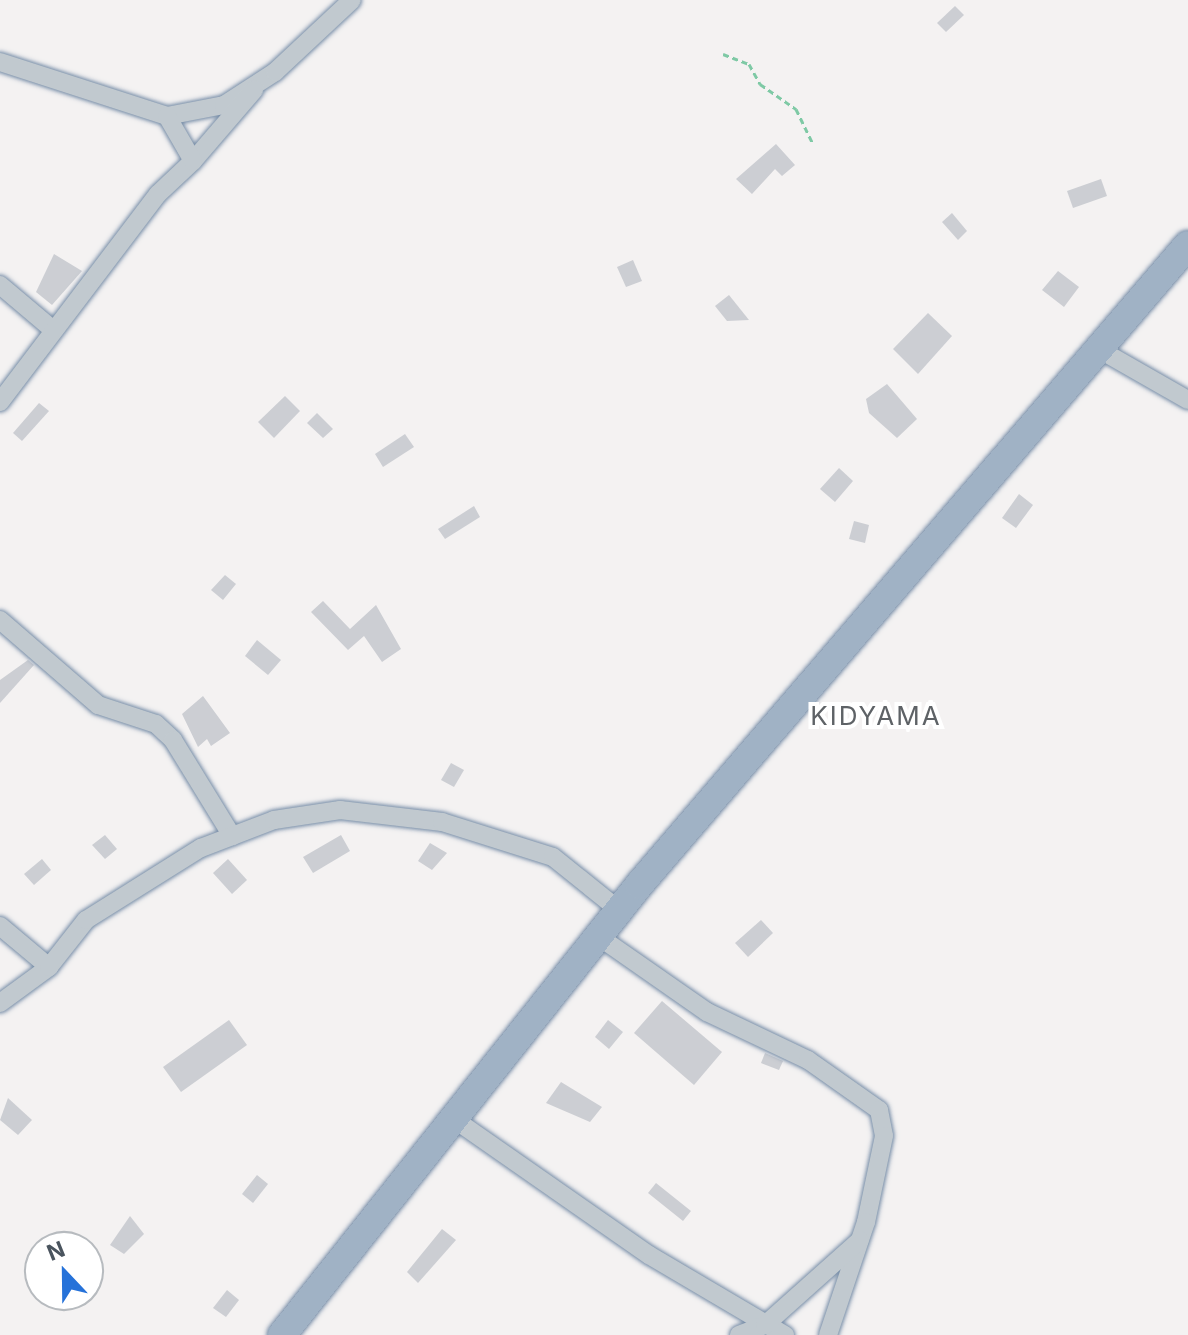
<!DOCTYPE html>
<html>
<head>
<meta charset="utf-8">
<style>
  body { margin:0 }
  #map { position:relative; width:1188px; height:1335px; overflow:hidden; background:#f4f2f2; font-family:Inter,sans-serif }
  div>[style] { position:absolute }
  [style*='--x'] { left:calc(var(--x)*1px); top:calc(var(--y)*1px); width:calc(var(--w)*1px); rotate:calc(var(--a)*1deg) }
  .building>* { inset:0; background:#ccced3 }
  .path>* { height:3px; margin-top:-1.5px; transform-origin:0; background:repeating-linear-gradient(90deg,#7ec9a5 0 6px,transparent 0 10px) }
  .roads { filter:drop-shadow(0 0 2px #788ea8) drop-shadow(0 0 2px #788ea8) }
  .minor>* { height:18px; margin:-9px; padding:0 9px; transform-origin:9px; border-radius:9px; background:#c1c9cf }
  .trunk>* { height:28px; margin:-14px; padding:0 14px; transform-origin:14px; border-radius:14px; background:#a0b2c5 }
  span { translate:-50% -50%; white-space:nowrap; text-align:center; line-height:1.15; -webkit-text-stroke:8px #fff; paint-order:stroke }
  .quarter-label { font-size:26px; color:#5e6266; letter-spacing:2px }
  .north { position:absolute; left:24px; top:1231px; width:80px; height:80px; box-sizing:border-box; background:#fff; border:2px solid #b7bbbf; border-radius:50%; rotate:338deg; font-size:22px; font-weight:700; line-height:32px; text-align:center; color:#4a545e }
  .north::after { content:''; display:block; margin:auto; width:28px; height:36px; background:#2672d9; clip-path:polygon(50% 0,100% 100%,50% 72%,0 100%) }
</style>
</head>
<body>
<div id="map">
  <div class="building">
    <div style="clip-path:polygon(955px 6px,964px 15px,946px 32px,937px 23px)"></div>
    <div style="clip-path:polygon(776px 144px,795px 165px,782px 176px,775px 169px,752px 194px,736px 179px)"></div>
    <div style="clip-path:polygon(1101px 179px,1107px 196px,1073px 208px,1067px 191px)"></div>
    <div style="clip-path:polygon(952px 213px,967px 231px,958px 240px,942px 222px)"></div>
    <div style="clip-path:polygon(54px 254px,82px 271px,52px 305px,36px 292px)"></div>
    <div style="clip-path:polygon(633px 260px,642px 281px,626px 287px,617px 267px)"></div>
    <div style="clip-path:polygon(1058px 271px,1079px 287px,1064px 307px,1042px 290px)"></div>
    <div style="clip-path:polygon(729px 295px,749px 320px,727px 321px,715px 306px)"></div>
    <div style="clip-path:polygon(928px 313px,952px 336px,918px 374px,893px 349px)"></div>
    <div style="clip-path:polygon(887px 384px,917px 419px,897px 438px,869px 413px,866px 399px)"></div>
    <div style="clip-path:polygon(285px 396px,300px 411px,274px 438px,258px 422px)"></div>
    <div style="clip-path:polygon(39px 403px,49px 411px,22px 441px,13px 433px)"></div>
    <div style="clip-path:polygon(317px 413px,333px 429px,323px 438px,307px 423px)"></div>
    <div style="clip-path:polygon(405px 434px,414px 447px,383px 467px,375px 454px)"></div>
    <div style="clip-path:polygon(839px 468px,853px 481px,835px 502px,820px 489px)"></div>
    <div style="clip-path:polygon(1019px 494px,1033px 505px,1016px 528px,1002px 518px)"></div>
    <div style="clip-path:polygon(474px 506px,480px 517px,445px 539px,438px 529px)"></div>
    <div style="clip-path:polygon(854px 521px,869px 525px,865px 543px,849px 539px)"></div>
    <div style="clip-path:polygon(225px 575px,236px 584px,223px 600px,211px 590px)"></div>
    <div style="clip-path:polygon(323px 601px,350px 629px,376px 605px,401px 649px,382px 662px,364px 636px,348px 650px,311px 612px)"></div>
    <div style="clip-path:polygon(257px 640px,281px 660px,268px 675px,245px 656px)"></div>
    <div style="clip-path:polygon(28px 660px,34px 665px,0 703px,0 680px)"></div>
    <div style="clip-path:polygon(203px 696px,230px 733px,211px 746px,207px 739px,198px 747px,182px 714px)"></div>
    <div style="clip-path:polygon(451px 763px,464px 770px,454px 787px,441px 780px)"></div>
    <div style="clip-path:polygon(105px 835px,117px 849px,105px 859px,92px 845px)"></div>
    <div style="clip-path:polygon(341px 835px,350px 851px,313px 873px,303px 857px)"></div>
    <div style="clip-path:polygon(430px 843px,447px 853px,432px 870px,418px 861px)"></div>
    <div style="clip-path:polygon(42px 859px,51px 870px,34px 885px,24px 874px)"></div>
    <div style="clip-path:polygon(228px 859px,247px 880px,232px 894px,213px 873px)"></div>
    <div style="clip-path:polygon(761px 920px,773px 933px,748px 957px,735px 943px)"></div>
    <div style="clip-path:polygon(662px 1001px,722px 1052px,694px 1085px,634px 1033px)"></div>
    <div style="clip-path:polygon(229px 1020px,247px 1045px,181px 1092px,163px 1067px)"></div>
    <div style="clip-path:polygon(608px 1020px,623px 1032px,609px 1049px,595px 1037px)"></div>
    <div style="clip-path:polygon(765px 1053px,783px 1061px,779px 1070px,761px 1063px)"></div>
    <div style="clip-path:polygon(561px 1082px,602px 1107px,590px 1122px,546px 1103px)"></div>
    <div style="clip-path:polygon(8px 1098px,32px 1120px,18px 1135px,0 1120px)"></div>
    <div style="clip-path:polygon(257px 1175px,268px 1184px,253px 1203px,242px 1194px)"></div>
    <div style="clip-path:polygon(656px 1183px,691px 1211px,683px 1221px,648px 1193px)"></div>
    <div style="clip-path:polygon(130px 1216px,144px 1234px,124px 1254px,110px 1245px)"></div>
    <div style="clip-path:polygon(442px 1229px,456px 1240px,418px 1283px,407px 1272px)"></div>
    <div style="clip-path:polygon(227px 1290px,239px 1300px,226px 1317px,213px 1308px)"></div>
  </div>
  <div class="path">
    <div style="--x:723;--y:54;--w:28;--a:21"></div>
    <div style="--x:749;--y:64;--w:23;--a:61"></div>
    <div style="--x:760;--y:84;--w:44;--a:34.8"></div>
    <div style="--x:796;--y:109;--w:39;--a:64"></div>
  </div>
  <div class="roads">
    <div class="minor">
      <div style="--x:0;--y:62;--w:176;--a:17.9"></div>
      <div style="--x:167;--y:116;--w:58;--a:-10.9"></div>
      <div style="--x:224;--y:105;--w:61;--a:-32.9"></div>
      <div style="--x:275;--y:72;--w:105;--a:-43.1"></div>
      <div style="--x:193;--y:161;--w:94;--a:-49.3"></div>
      <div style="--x:0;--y:285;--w:68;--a:40.2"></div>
      <div style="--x:1095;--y:347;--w:107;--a:29.7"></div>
      <div style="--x:0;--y:402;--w:261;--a:-52.8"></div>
      <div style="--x:158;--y:194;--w:48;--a:-43.3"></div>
      <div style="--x:193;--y:161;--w:52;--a:-120"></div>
      <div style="--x:0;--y:620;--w:130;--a:40.9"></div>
      <div style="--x:98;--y:705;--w:61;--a:18.1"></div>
      <div style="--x:156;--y:724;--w:23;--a:43"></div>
      <div style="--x:173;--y:740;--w:113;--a:58.4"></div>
      <div style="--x:0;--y:926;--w:64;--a:39.9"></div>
      <div style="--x:598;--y:936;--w:133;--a:34.9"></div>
      <div style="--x:707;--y:1012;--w:112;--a:25.4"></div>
      <div style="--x:808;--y:1060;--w:87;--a:35.2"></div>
      <div style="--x:879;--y:1110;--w:26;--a:79"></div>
      <div style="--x:884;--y:1136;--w:88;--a:101.8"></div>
      <div style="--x:866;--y:1222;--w:119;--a:108.6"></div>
      <div style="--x:0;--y:1003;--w:61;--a:-36.3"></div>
      <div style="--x:49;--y:967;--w:60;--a:-51.8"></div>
      <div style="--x:86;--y:920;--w:136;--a:-32.1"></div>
      <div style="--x:201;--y:848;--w:78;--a:-21"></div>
      <div style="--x:274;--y:820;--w:67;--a:-8.6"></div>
      <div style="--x:340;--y:810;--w:103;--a:6.7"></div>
      <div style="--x:442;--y:822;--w:116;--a:17.5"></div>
      <div style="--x:553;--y:857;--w:85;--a:38.8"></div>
      <div style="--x:454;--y:1119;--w:238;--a:34.9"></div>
      <div style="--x:649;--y:1255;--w:158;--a:30.5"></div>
      <div style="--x:739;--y:1335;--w:28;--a:-21"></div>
      <div style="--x:765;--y:1325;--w:127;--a:-41.8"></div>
    </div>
    <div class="trunk">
      <div style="--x:282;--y:1335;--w:574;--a:-51.57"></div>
      <div style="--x:639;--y:885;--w:843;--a:-49.38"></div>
    </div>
  </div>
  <div class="quarter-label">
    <span style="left:876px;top:716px">KIDYAMA</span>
  </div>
  <div class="north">N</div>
</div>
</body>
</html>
